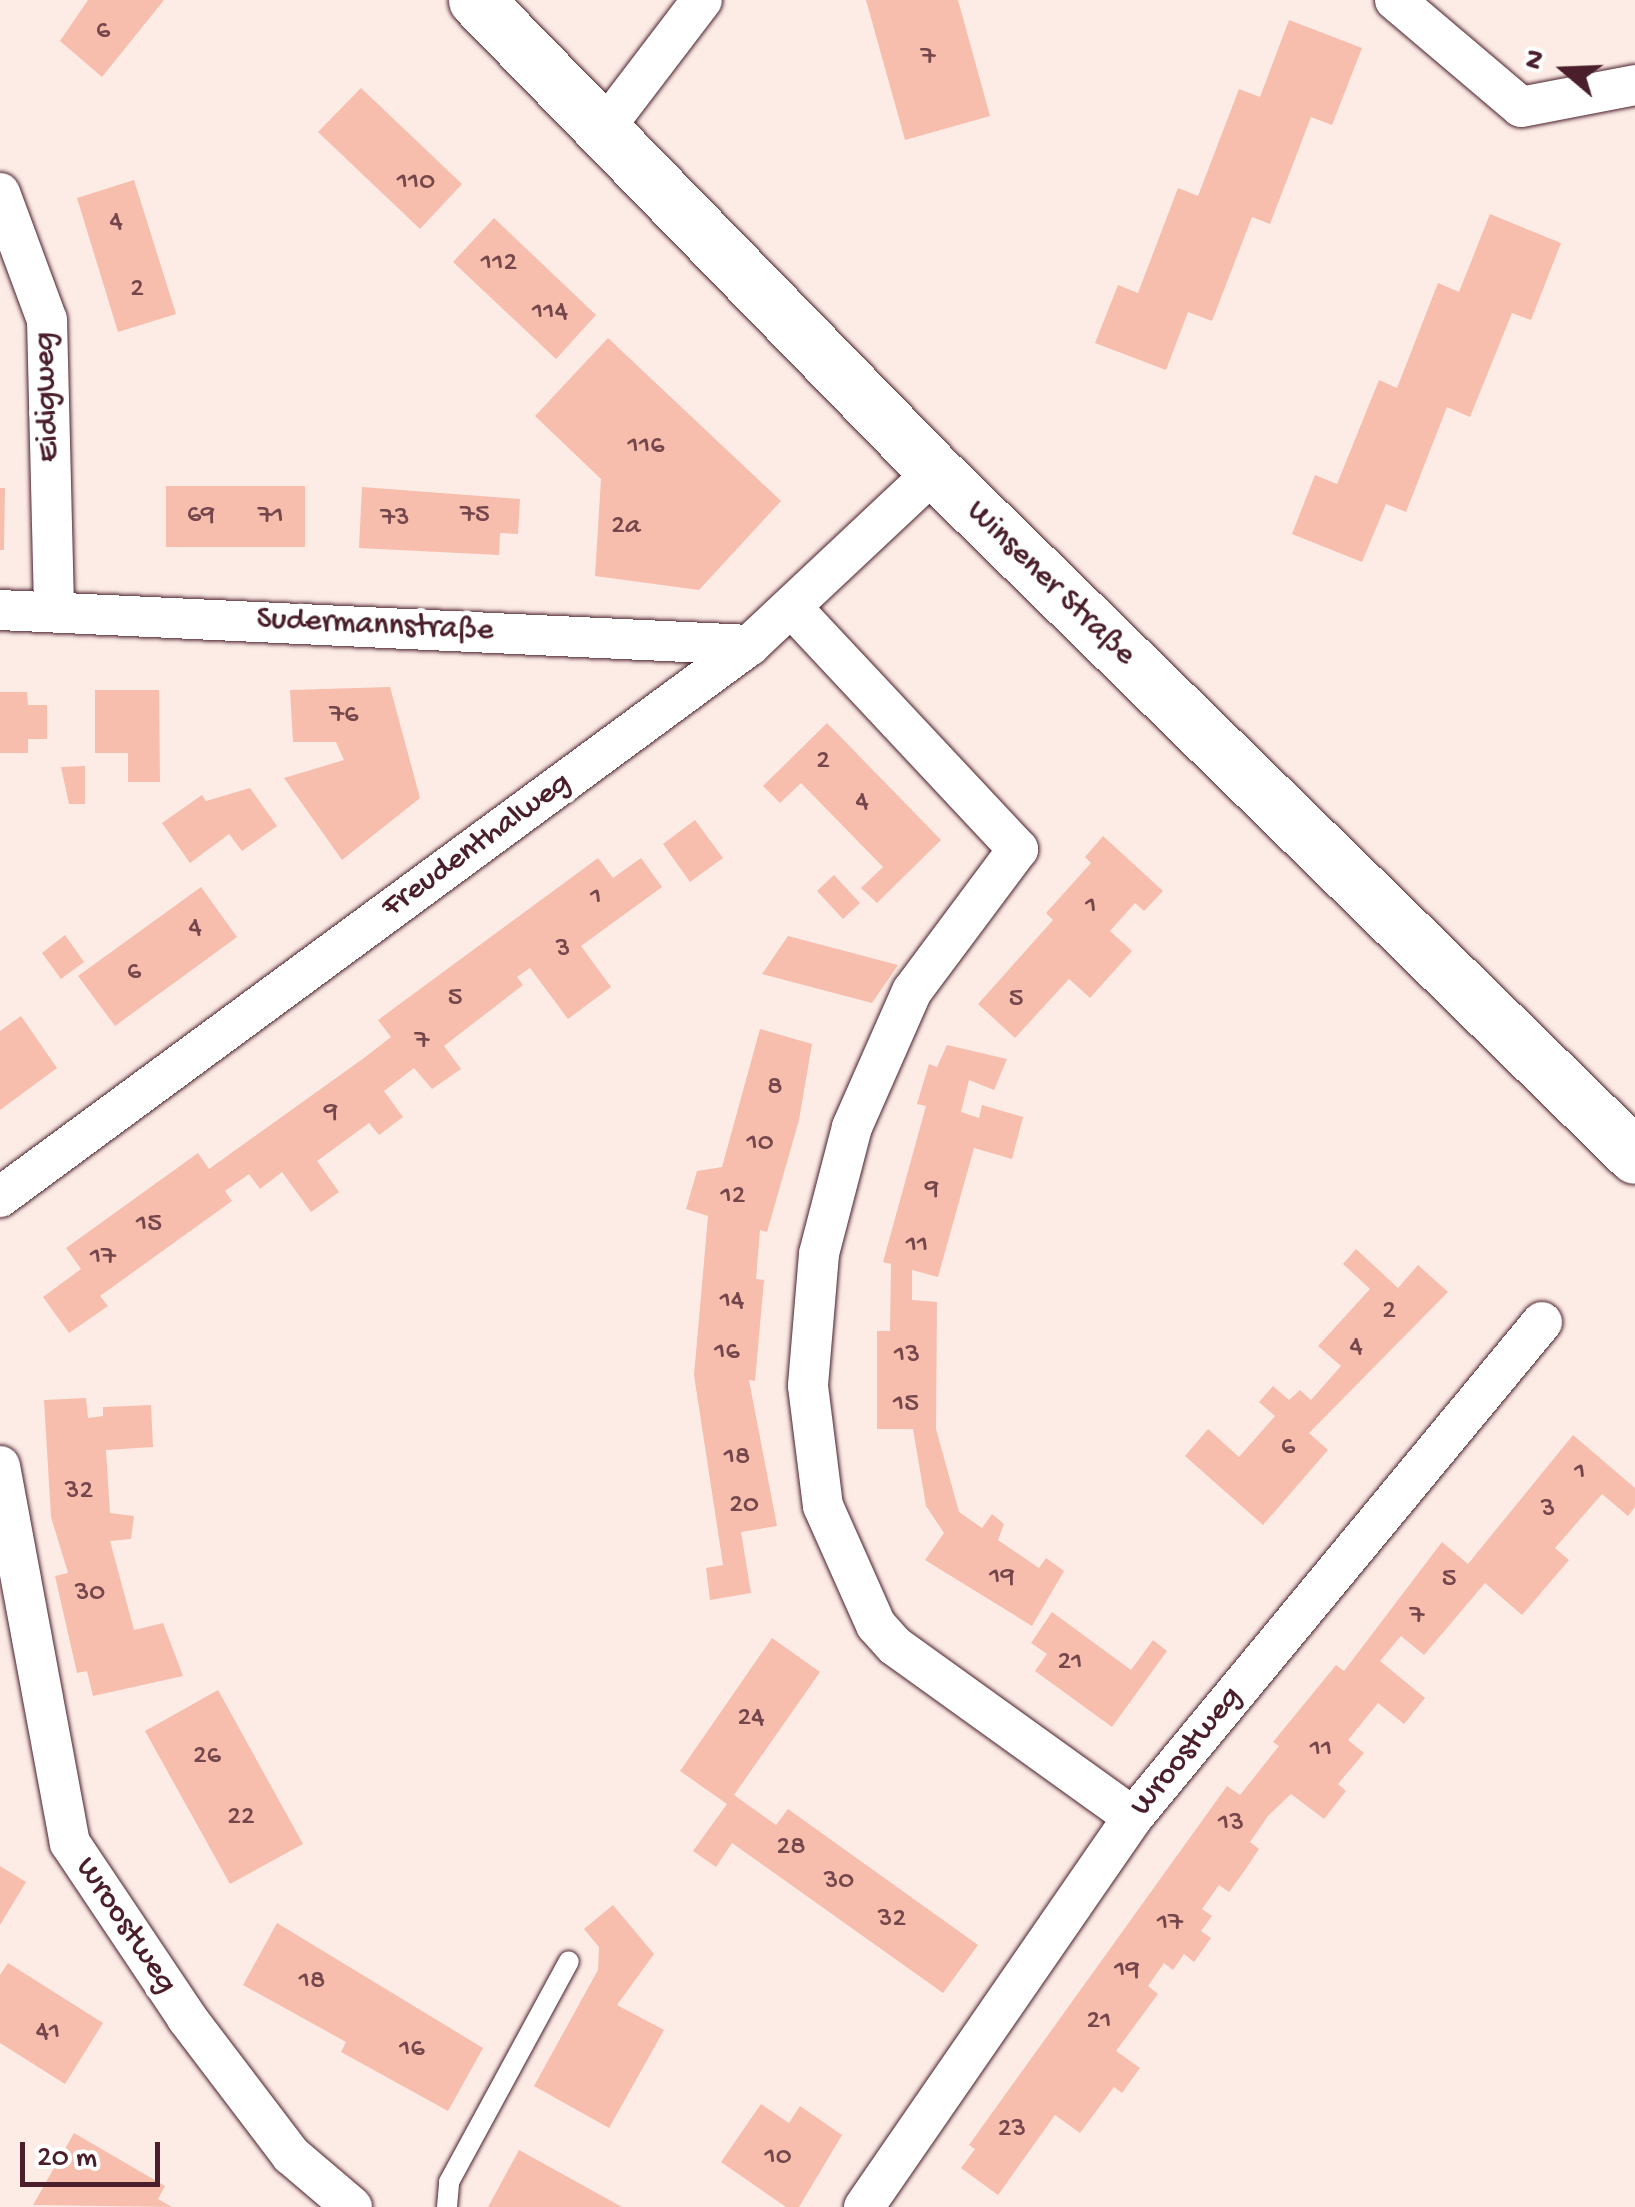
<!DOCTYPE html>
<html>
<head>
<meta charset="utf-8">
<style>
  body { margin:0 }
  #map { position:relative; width:1635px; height:2207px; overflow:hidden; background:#fdece6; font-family:"Gochi Hand",sans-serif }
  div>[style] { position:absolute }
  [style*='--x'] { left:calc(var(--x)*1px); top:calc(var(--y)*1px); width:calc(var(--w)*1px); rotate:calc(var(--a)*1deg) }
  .building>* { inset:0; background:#f7bead }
  .roads { filter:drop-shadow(0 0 2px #4a1f2b) drop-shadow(0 0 2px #4a1f2b) }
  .lane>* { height:20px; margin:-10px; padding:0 10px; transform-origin:10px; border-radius:10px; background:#fff }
  .street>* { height:40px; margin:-20px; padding:0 20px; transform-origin:20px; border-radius:20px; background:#fff }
  .secondary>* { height:55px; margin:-27.5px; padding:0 27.5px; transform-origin:27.5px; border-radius:27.5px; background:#fff }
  span { translate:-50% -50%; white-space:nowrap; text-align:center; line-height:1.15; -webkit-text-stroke:10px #fff; paint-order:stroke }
  .number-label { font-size:28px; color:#75474c }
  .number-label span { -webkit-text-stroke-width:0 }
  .street-label { font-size:32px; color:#4a1f2b }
  .north { position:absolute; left:1515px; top:20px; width:100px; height:100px; -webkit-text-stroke:8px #fff; paint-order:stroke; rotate:289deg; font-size:28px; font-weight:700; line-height:40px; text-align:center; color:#4a1f2b }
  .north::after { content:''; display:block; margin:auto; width:35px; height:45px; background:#4a1f2b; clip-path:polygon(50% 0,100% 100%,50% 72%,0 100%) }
  .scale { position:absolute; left:20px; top:2142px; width:140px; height:45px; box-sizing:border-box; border:5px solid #4a1f2b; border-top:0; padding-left:12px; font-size:30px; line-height:35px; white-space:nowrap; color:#4a1f2b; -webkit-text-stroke:8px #fff; paint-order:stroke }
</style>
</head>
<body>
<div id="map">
  <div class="building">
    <div style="clip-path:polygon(88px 0,164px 0,102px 77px,60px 41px)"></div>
    <div style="clip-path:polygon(866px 0,958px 0,990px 116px,905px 140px)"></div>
    <div style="clip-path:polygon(1289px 20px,1362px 48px,1332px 125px,1311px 117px,1270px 224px,1252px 217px,1212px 321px,1188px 312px,1166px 370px,1095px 343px,1118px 285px,1138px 293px,1178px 188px,1198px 196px,1239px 89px,1260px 97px)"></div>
    <div style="clip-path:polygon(361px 88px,462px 184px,420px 229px,318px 132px)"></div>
    <div style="clip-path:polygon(134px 180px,176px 314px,118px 332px,77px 198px)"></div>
    <div style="clip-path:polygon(1490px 214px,1561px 243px,1531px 320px,1512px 313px,1470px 417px,1447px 407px,1406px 512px,1386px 504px,1362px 562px,1292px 534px,1315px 475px,1337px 484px,1379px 380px,1397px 388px,1438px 283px,1459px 292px)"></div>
    <div style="clip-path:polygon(494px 218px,596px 315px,556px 359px,453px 262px)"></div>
    <div style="clip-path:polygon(608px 338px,781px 501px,699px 590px,595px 576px,601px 479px,535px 416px)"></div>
    <div style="clip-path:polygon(166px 486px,305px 486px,305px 547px,166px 547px)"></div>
    <div style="clip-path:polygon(362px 487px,520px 499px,518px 534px,500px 533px,499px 555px,359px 548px)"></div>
    <div style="clip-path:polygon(0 488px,5px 488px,4px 550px,0 550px)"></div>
    <div style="clip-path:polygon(390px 687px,420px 798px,342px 860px,284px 778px,344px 760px,336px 742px,293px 742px,290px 690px)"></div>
    <div style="clip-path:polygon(95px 690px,159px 690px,160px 782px,128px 782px,128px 753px,95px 753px)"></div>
    <div style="clip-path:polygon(0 692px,27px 692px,28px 705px,47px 705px,47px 739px,28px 739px,28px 753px,0 753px)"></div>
    <div style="clip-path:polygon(827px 723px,941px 840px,877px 903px,861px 888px,883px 867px,801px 783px,780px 803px,763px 786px)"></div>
    <div style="clip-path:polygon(85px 766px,85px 804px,69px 804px,61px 767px)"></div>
    <div style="clip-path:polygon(250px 788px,277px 826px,242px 851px,229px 834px,190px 863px,162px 823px,202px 795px,206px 801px)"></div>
    <div style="clip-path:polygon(695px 820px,723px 858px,690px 882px,663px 844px)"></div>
    <div style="clip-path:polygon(1103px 836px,1163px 891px,1144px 911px,1135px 903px,1110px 931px,1132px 951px,1090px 998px,1069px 979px,1015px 1038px,978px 1004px,1053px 920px,1046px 913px,1091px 863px,1085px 857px)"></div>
    <div style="clip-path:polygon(598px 858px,613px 878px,641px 858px,662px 887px,581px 946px,611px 987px,568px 1019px,530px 968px,517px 977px,523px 985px,444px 1046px,461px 1069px,432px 1089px,414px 1068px,384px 1091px,403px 1117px,379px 1135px,369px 1123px,317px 1161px,339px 1192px,311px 1212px,282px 1172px,260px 1189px,249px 1174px,225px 1191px,232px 1201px,100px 1296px,108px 1306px,69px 1333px,43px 1297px,81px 1269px,66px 1248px,198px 1153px,209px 1169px,364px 1058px,391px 1037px,378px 1020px)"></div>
    <div style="clip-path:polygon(834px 875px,860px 903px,843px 919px,817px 891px)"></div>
    <div style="clip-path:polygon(201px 887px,237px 937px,115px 1026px,78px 976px)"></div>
    <div style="clip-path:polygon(65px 935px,84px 962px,61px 979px,42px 953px)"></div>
    <div style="clip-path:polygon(788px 936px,898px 965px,872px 1003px,762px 974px)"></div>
    <div style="clip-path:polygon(21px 1016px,57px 1068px,0 1110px,0 1031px)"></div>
    <div style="clip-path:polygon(760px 1029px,812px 1044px,799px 1120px,767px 1232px,760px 1230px,756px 1279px,764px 1280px,755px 1381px,749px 1380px,777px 1526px,741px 1532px,751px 1593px,710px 1600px,706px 1568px,723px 1565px,694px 1375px,708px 1216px,686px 1209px,697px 1171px,722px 1167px)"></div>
    <div style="clip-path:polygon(947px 1045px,1007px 1059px,994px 1090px,969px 1080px,961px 1112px,979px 1118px,982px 1105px,1023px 1117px,1012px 1159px,974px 1148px,938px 1277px,912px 1270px,912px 1300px,937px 1302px,936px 1429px,959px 1512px,982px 1528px,992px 1514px,1004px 1524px,998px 1540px,1039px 1568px,1046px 1558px,1064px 1571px,1032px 1626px,925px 1560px,944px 1533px,926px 1506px,913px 1429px,877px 1429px,877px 1331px,890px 1331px,891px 1264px,883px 1262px,926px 1106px,917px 1104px,929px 1064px,937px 1067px)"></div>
    <div style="clip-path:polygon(1356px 1249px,1398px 1288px,1418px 1265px,1448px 1292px,1309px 1433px,1328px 1450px,1263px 1525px,1185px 1456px,1208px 1429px,1239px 1457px,1275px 1416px,1259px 1402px,1273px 1386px,1289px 1400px,1300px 1390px,1311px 1400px,1341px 1366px,1318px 1346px,1370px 1289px,1343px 1264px)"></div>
    <div style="clip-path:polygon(86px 1398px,88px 1418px,103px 1416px,103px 1407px,151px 1405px,153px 1447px,106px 1450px,110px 1513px,134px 1516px,131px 1539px,110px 1541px,134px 1630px,163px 1623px,183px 1676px,93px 1696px,87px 1671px,77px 1673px,55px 1576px,68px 1573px,51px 1517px,44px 1400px)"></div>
    <div style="clip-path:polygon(1573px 1435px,1635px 1488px,1635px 1507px,1628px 1516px,1602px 1494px,1555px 1548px,1569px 1560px,1522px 1615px,1485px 1583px,1424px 1655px,1401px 1636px,1380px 1661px,1425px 1698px,1404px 1724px,1378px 1703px,1348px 1740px,1364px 1753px,1338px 1784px,1346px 1791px,1324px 1819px,1291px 1794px,1268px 1816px,1250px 1842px,1259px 1849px,1245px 1870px,1229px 1892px,1219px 1885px,1202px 1909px,1212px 1916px,1201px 1931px,1211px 1938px,1194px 1962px,1184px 1954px,1173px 1970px,1164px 1963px,1148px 1986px,1158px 1994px,1116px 2051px,1140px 2068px,1122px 2093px,1114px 2087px,1080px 2133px,1055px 2115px,998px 2195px,961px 2168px,975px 2149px,969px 2145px,1227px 1786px,1240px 1795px,1279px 1746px,1273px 1742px,1336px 1665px,1344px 1671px,1442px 1542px,1468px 1564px)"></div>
    <div style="clip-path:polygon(1052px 1612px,1131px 1670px,1153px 1640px,1167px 1651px,1112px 1727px,1035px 1671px,1047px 1654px,1031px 1643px)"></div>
    <div style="clip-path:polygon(772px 1638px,820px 1672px,734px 1795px,776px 1825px,788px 1809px,978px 1945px,943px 1993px,732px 1843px,716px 1867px,693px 1851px,727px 1804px,680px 1771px)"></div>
    <div style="clip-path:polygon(218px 1690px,303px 1844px,230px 1884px,145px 1731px)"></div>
    <div style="clip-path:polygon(0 1866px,26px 1882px,0 1925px)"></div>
    <div style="clip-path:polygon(613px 1905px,654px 1954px,617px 2005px,664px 2030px,609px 2128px,534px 2086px,598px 1970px,599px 1947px,584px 1929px)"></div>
    <div style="clip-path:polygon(277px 1923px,483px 2048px,448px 2111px,341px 2052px,346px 2042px,243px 1985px)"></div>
    <div style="clip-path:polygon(8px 1963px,103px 2023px,65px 2084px,0 2043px,0 1975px)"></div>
    <div style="clip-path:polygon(761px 2104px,789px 2123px,800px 2106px,842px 2135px,799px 2207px,786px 2207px,721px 2162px)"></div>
    <div style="clip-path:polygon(74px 2133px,165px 2186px,158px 2199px,172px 2207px,33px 2205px)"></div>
    <div style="clip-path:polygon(519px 2150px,622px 2207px,488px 2207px)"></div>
  </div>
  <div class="roads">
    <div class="lane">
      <div style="--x:447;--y:2207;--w:25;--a:-85"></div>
      <div style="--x:449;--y:2182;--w:251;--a:-61.5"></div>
    </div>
    <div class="street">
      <div style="--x:1395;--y:0;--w:165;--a:40.3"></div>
      <div style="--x:1521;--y:107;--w:116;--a:-10.9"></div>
      <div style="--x:606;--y:126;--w:158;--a:-52.7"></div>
      <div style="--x:0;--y:193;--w:135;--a:69.7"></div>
      <div style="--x:47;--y:320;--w:289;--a:88.6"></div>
      <div style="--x:0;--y:610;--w:751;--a:2.67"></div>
      <div style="--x:794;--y:610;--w:328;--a:46.9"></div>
      <div style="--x:1018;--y:849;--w:177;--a:126.7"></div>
      <div style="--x:912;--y:991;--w:149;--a:113.8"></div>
      <div style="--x:852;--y:1127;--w:131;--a:104.6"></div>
      <div style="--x:819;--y:1254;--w:132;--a:94.8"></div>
      <div style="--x:808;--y:1386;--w:121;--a:82.9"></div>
      <div style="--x:823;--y:1506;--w:130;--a:66"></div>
      <div style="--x:876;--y:1625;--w:28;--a:48"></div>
      <div style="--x:895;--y:1646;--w:293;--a:35.7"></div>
      <div style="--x:0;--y:1197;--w:931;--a:-36.35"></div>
      <div style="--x:750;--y:645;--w:254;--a:-43.2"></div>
      <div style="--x:0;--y:1466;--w:383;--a:79.5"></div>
      <div style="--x:70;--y:1843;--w:211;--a:56.2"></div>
      <div style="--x:187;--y:2018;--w:172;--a:52.8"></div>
      <div style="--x:291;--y:2155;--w:80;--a:40.4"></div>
      <div style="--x:864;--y:2207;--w:474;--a:-55.4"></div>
      <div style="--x:1133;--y:1817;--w:642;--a:-50.43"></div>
    </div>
    <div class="secondary">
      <div style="--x:476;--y:0;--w:658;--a:45.74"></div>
      <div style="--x:935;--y:471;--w:979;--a:44.38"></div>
    </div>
  </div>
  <div class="number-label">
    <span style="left:103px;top:32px">6</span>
    <span style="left:928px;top:58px">7</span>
    <span style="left:416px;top:183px">110</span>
    <span style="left:116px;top:223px">4</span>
    <span style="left:499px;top:264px">112</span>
    <span style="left:137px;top:290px">2</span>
    <span style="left:550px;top:313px">114</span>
    <span style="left:646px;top:447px">116</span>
    <span style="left:201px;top:516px">69</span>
    <span style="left:475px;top:516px">75</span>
    <span style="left:271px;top:517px">71</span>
    <span style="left:395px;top:519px">73</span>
    <span style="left:626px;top:527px">2a</span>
    <span style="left:344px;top:716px">76</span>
    <span style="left:823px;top:762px">2</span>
    <span style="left:862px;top:803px">4</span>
    <span style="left:596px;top:898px">1</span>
    <span style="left:1091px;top:907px">1</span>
    <span style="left:195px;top:929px">4</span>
    <span style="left:563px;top:950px">3</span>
    <span style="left:134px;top:973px">6</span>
    <span style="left:455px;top:999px">5</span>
    <span style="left:1016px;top:1000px">5</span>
    <span style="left:422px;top:1042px">7</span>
    <span style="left:775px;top:1088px">8</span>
    <span style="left:331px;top:1113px">9</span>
    <span style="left:760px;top:1144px">10</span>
    <span style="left:932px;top:1190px">9</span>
    <span style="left:733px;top:1197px">12</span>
    <span style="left:149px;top:1225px">15</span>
    <span style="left:917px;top:1246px">11</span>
    <span style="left:103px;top:1258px">17</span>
    <span style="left:732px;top:1302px">14</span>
    <span style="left:1389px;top:1312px">2</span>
    <span style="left:1356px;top:1348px">4</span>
    <span style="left:727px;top:1353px">16</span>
    <span style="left:907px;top:1356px">13</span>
    <span style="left:906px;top:1405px">15</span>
    <span style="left:1288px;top:1448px">6</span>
    <span style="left:737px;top:1458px">18</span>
    <span style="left:1580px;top:1473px">1</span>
    <span style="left:79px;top:1492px">32</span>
    <span style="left:744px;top:1506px">20</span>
    <span style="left:1548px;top:1510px">3</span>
    <span style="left:1002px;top:1578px">19</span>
    <span style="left:1449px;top:1580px">5</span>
    <span style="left:90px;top:1594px">30</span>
    <span style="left:1417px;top:1617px">7</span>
    <span style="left:1070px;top:1663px">21</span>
    <span style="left:751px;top:1719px">24</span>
    <span style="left:1321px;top:1750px">11</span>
    <span style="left:207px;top:1757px">26</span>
    <span style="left:241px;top:1818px">22</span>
    <span style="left:1231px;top:1824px">13</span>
    <span style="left:791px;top:1848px">28</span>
    <span style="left:839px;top:1882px">30</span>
    <span style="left:892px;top:1920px">32</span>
    <span style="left:1170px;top:1924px">17</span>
    <span style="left:1127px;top:1971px">19</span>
    <span style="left:312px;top:1982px">18</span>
    <span style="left:1099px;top:2022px">21</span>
    <span style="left:48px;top:2033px">41</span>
    <span style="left:412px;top:2050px">16</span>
    <span style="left:1012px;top:2130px">23</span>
    <span style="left:778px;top:2158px">10</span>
  </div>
  <div class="street-label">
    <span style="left:48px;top:397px;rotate:-92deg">Eidigweg</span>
    <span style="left:1050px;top:584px;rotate:44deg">Winsener Straße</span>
    <span style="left:375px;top:626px;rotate:3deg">Sudermannstraße</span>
    <span style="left:477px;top:846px;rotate:-36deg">Freudenthalweg</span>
    <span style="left:1187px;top:1752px;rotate:-51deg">Wroostweg</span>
    <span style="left:125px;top:1926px;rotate:56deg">Wroostweg</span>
  </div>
  <div class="north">N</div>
  <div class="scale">20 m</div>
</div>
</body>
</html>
